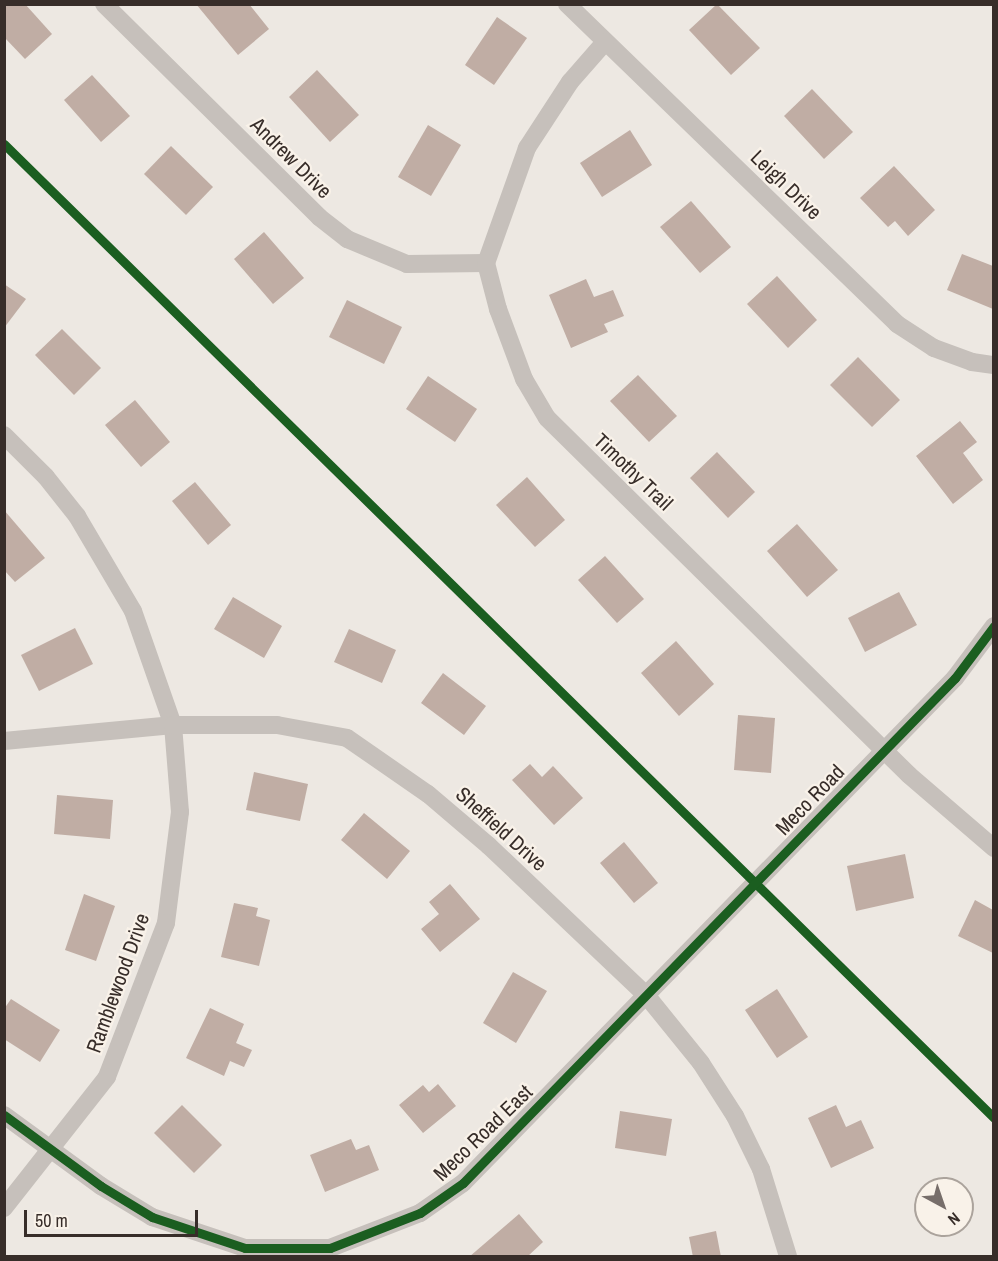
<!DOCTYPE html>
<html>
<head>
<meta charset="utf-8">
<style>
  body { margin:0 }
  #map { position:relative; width:998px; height:1261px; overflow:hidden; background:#ede8e2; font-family:"Archivo Narrow",sans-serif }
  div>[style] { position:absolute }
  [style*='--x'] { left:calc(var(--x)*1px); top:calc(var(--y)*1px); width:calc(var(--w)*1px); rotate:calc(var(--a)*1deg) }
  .building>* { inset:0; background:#c0ada4 }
  .street>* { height:18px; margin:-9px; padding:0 9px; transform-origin:9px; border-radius:9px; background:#c6c0bb }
  .cycleway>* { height:9px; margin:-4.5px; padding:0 4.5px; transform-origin:4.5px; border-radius:4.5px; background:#1b5e20 }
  span { translate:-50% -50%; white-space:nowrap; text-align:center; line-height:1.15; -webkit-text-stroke:4.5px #f9f2e9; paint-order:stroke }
  .street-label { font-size:21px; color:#372d29 }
  .frame { position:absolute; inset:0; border:6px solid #372d29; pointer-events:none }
  .north { position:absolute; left:914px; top:1177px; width:60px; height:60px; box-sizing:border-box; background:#f9f2e9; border:2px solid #aba39c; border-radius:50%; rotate:140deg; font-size:16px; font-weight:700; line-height:24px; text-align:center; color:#372d29 }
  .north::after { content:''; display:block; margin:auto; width:21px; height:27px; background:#776e6a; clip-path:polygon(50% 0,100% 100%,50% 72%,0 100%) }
  .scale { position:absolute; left:24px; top:1210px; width:174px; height:27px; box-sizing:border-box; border:3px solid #372d29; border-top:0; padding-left:8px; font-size:18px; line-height:21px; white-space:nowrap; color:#372d29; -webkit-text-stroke:4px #f9f2e9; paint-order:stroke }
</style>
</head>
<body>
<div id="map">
  <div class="building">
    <div style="clip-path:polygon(4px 4px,25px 4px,52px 34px,25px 59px,4px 37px)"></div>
    <div style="clip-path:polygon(196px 4px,249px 4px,269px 29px,238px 55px)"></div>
    <div style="clip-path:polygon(717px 4px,760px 48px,731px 75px,689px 30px)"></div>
    <div style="clip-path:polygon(497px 17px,527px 38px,494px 85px,465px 65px)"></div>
    <div style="clip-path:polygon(317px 70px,359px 115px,330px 142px,289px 97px)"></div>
    <div style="clip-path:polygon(92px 75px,130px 116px,101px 142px,64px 100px)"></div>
    <div style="clip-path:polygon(812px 89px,853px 132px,824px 159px,784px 116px)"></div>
    <div style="clip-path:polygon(428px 125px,461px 145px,431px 196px,398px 177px)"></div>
    <div style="clip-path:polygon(630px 130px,652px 165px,602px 197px,580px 163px)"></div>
    <div style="clip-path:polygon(171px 146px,213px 187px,186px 215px,144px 174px)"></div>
    <div style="clip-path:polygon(894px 166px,935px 210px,908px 236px,895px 221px,888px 227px,860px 198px)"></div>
    <div style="clip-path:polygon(691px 201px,731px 247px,700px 273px,660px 227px)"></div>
    <div style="clip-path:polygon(264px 232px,304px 278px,273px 304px,234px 259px)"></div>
    <div style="clip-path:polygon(962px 254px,993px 266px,993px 309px,947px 290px)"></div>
    <div style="clip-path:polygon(777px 276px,817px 320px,788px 348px,747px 304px)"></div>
    <div style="clip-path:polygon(586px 279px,594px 297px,613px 290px,624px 316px,604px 324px,608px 332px,571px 348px,549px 295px)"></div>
    <div style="clip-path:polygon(4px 284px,26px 299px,4px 328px)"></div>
    <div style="clip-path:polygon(347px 300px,402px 327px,384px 364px,329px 337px)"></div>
    <div style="clip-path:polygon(62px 329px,101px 368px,74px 395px,35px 355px)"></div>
    <div style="clip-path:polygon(858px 357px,900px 400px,872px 427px,830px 385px)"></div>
    <div style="clip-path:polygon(638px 375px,677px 416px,649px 442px,610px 401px)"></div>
    <div style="clip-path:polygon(428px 376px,477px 409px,455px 442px,406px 409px)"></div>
    <div style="clip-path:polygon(135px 400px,170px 442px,141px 467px,105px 425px)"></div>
    <div style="clip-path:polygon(960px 421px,977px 442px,963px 453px,983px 480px,953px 504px,916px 456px)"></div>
    <div style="clip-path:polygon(717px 452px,755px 492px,728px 518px,690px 478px)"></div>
    <div style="clip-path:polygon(527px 477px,565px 520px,535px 547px,496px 505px)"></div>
    <div style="clip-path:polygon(195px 482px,231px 525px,208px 545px,172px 501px)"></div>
    <div style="clip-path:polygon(4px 510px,45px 558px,15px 582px,4px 570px)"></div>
    <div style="clip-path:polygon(797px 524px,838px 570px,807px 597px,767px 551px)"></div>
    <div style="clip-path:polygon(605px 556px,644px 599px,617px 623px,578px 580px)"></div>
    <div style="clip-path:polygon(899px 592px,917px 625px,865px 652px,848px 618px)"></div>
    <div style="clip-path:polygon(233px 597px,282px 626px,264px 658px,214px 629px)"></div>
    <div style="clip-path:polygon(75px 628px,93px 664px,39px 691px,21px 655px)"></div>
    <div style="clip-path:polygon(349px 629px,396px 650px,382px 683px,334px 662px)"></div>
    <div style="clip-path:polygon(676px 641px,714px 684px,679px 716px,641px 673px)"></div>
    <div style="clip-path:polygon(443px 673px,486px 706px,464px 735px,421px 703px)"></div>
    <div style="clip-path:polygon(738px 715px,775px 718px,771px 773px,734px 770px)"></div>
    <div style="clip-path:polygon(530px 764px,542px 777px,553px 766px,583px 798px,554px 825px,512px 780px)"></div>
    <div style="clip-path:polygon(254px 772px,308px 784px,300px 821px,246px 810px)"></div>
    <div style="clip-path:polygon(57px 795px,113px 800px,110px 839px,54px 834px)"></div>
    <div style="clip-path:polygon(364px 813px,410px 851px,387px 879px,341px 840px)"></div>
    <div style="clip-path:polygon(624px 842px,658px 883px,634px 903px,600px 863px)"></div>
    <div style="clip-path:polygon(905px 854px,914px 898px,856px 911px,847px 866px)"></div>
    <div style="clip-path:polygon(450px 884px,480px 919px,440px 952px,421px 929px,439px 914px,429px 902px)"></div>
    <div style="clip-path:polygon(84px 894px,115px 906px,96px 961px,65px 950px)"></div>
    <div style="clip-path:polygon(975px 900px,993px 910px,993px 953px,958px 936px)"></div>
    <div style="clip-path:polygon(234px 903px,258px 908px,256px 916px,270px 920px,259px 966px,221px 957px)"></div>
    <div style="clip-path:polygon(513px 972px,547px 991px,516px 1043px,483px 1023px)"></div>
    <div style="clip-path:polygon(777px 989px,808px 1037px,777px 1058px,745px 1010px)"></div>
    <div style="clip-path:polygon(11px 999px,60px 1030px,40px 1062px,4px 1039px,4px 1009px)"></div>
    <div style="clip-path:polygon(210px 1008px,244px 1024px,236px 1043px,252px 1050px,244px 1067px,230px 1061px,224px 1076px,186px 1058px)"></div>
    <div style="clip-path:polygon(438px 1084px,456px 1106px,423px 1133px,399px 1105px,423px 1085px,429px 1092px)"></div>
    <div style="clip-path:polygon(182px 1105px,222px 1145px,194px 1173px,154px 1133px)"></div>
    <div style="clip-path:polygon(836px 1105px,846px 1127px,861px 1120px,874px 1148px,831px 1168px,808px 1118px)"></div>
    <div style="clip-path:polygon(620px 1111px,672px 1119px,666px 1156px,615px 1148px)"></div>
    <div style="clip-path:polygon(351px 1139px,356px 1150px,369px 1145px,379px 1170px,325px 1192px,310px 1155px)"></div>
    <div style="clip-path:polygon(519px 1214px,543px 1242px,527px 1257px,469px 1257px)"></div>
    <div style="clip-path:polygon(716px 1231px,721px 1257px,693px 1257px,689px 1237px)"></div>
  </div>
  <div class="street">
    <div style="--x:104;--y:4;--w:303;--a:44.7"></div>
    <div style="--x:319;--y:217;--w:36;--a:38"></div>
    <div style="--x:347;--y:239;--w:65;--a:22.6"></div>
    <div style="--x:407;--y:264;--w:79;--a:-0.7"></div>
    <div style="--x:567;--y:4;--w:460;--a:44.1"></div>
    <div style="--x:897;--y:324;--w:44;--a:33"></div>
    <div style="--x:934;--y:348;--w:40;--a:20.2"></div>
    <div style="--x:972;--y:362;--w:22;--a:8"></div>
    <div style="--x:605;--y:42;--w:53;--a:131.2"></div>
    <div style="--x:570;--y:82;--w:79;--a:123.1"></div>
    <div style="--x:527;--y:148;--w:122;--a:109.6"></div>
    <div style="--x:486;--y:263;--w:48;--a:75.4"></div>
    <div style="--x:498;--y:309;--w:75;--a:69.6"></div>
    <div style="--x:524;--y:379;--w:45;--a:59.5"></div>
    <div style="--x:547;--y:418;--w:508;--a:44.6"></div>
    <div style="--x:909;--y:775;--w:112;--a:40.7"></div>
    <div style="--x:4;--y:435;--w:59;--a:45"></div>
    <div style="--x:46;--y:477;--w:50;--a:51.5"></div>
    <div style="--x:77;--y:516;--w:110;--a:59.5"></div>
    <div style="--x:133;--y:611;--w:121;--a:70.7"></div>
    <div style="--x:173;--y:725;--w:87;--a:85.4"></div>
    <div style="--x:180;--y:812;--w:112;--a:97.2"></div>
    <div style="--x:166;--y:923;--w:165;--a:111"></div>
    <div style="--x:107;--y:1077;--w:167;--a:128.2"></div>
    <div style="--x:4;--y:741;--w:170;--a:-5.4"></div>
    <div style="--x:173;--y:725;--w:104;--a:0"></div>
    <div style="--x:277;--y:725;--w:71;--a:10.5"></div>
    <div style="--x:347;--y:738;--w:98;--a:34.7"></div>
    <div style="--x:428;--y:794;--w:80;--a:40.4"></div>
    <div style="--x:489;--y:846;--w:216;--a:43.5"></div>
    <div style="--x:646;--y:995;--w:87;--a:51"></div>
    <div style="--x:701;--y:1063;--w:63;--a:57.3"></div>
    <div style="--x:735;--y:1116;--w:59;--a:63.9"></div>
    <div style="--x:761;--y:1169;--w:91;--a:72.8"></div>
    <div style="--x:4;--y:1115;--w:120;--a:36.2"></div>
    <div style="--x:101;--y:1186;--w:60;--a:31.3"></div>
    <div style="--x:152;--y:1217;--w:98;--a:18.4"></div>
    <div style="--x:245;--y:1248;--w:85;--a:0"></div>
    <div style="--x:330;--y:1248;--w:97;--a:-21.3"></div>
    <div style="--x:420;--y:1213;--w:52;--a:-34.9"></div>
    <div style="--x:463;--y:1183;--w:705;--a:-45.75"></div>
    <div style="--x:955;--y:678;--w:65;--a:-53.1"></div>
  </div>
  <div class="cycleway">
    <div style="--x:4;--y:144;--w:1389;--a:44.53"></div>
    <div style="--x:4;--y:1115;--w:120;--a:36.2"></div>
    <div style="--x:101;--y:1186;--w:60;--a:31.3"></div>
    <div style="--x:152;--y:1217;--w:98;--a:18.4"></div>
    <div style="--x:245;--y:1248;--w:85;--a:0"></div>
    <div style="--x:330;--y:1248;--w:97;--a:-21.3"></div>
    <div style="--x:420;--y:1213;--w:52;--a:-34.9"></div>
    <div style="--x:463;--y:1183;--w:705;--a:-45.75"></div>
    <div style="--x:955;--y:678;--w:65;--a:-53.1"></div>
  </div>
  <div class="street-label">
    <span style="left:291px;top:158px;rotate:45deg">Andrew Drive</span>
    <span style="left:786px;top:185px;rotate:44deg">Leigh Drive</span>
    <span style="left:633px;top:472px;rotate:44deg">Timothy Trail</span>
    <span style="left:810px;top:800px;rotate:-46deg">Meco Road</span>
    <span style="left:501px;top:829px;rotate:42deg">Sheffield Drive</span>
    <span style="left:118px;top:983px;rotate:-70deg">Ramblewood Drive</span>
    <span style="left:483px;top:1133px;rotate:-44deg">Meco Road East</span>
  </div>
  <div class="frame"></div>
  <div class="north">N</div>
  <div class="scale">50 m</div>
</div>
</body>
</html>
